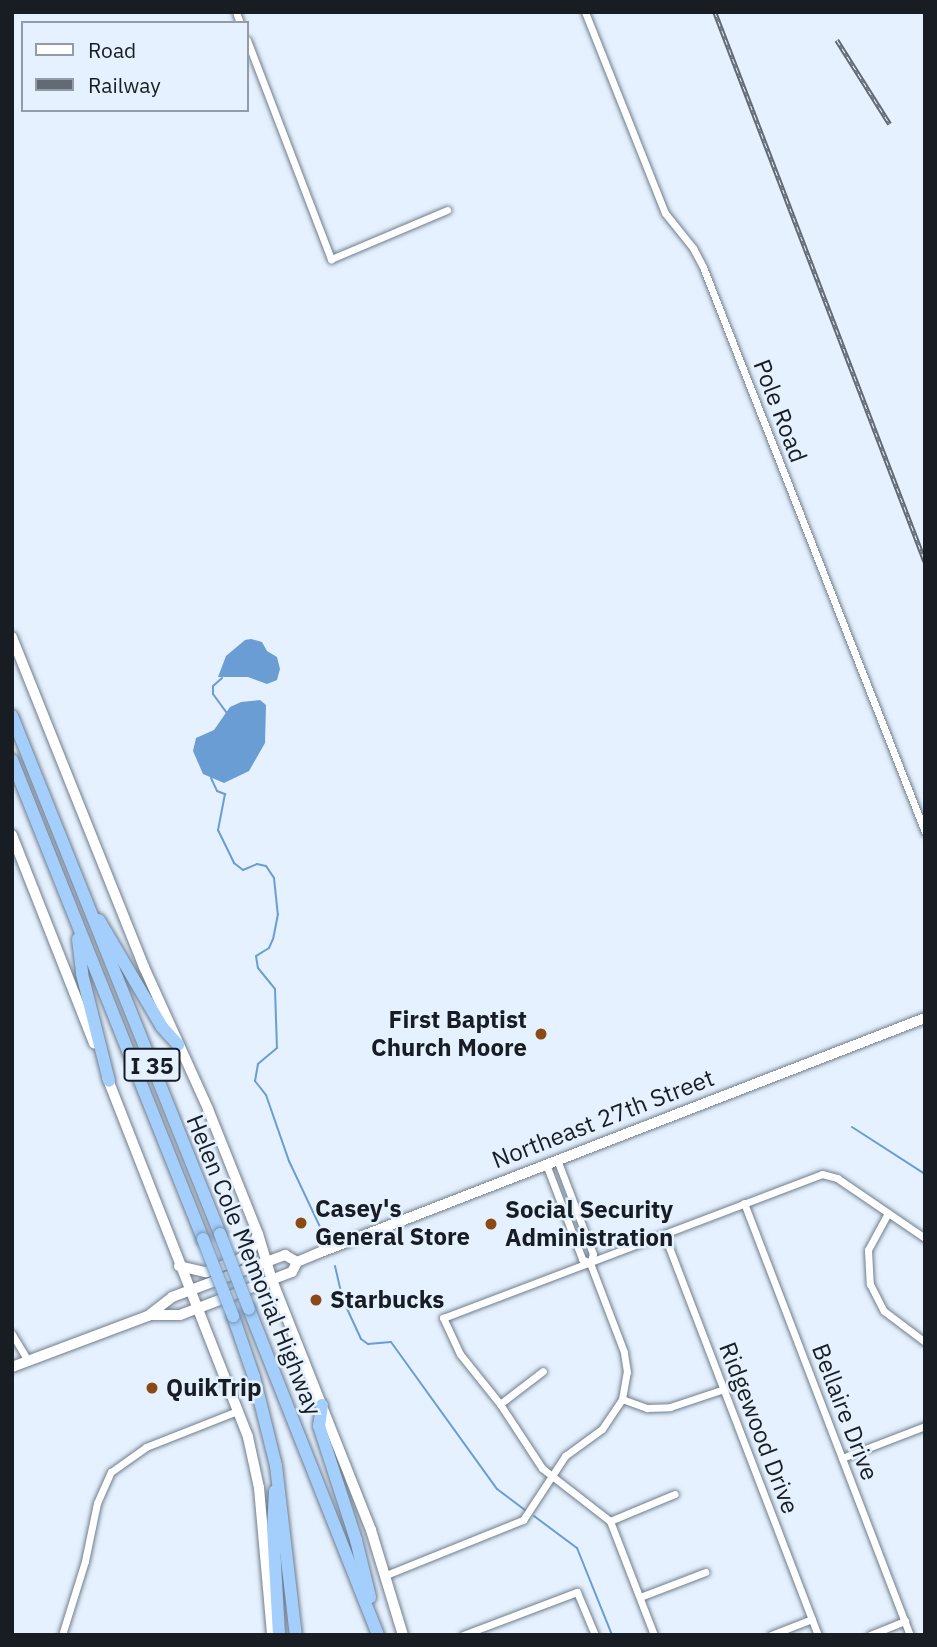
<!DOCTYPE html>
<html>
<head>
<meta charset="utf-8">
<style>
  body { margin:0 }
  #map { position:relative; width:937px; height:1647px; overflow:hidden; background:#e5f1fe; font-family:"IBM Plex Sans",sans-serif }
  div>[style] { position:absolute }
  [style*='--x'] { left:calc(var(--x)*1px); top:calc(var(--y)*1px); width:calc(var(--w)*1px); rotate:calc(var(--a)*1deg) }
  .water>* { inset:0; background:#699dd4 }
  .stream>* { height:2px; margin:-1px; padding:0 1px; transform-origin:1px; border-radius:1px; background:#699dd4 }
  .roads { filter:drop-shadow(0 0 2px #707d8c) drop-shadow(0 0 2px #707d8c) }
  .street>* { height:7px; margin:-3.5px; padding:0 3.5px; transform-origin:3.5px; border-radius:3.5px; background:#fff }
  .secondary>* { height:10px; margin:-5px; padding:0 5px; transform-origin:5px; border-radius:5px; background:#fff }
  .highway>* { height:12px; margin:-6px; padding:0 6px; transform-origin:6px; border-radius:6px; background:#a4cefb }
  .rail>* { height:4.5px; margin-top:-2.25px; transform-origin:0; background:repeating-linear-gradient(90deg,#e5f1fe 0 5px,#626a73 0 10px); box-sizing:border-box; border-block:2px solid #626a73 }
  .bridges { filter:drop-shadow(0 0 2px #7390af) drop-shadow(0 0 2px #7390af) }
  .highway-bridge>* { height:12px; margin:-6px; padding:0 6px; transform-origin:6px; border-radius:6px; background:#a4cefb }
  .dots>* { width:19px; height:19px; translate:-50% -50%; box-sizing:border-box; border:4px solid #e5f1fe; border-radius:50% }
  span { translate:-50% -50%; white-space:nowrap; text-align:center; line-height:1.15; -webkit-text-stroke:5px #e5f1fe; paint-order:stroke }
  .shield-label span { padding:2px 5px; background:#e5f1fe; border:2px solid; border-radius:5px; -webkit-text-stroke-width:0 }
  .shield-label { font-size:23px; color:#171d23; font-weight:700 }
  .street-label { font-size:24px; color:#171d23 }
  .poi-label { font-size:24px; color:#171d23; font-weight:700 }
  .right { translate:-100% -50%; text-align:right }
  .left { translate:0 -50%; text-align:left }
  .frame { position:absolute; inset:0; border:14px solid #171d23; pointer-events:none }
  .legend { position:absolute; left:21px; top:21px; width:228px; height:91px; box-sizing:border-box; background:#e5f1fe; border:2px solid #939ca6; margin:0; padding:9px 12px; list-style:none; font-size:21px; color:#171d23 }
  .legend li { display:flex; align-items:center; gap:14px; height:35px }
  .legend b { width:35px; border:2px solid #939ca6 }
</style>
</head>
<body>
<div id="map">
  <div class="water">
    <div style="clip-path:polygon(251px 639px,262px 642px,267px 651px,277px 657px,280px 669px,277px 680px,267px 684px,248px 677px,218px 677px,226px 656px,245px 640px)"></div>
    <div style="clip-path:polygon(260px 700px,266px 705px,265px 743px,249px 771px,224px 783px,203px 774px,193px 751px,196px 738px,214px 730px,230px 707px,241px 702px)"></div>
  </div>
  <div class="stream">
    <div style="--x:222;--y:678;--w:12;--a:138"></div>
    <div style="--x:213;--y:686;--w:8;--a:90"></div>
    <div style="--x:213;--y:694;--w:24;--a:54"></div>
    <div style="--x:211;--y:778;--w:14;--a:65"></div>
    <div style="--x:217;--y:791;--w:9;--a:21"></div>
    <div style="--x:225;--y:794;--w:37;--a:101"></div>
    <div style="--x:218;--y:830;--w:37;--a:64"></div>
    <div style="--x:234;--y:863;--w:11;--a:38"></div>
    <div style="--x:243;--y:870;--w:15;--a:-23"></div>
    <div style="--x:257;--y:864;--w:9;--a:13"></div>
    <div style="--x:266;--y:866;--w:14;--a:56"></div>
    <div style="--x:274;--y:878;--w:36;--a:84"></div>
    <div style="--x:278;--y:914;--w:25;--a:101"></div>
    <div style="--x:273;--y:939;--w:10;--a:114"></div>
    <div style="--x:269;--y:948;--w:15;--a:148"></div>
    <div style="--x:256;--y:956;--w:12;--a:81"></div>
    <div style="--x:258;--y:968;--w:27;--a:51"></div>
    <div style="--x:275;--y:989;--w:59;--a:88.1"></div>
    <div style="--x:277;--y:1048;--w:25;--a:140"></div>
    <div style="--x:258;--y:1064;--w:17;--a:100"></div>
    <div style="--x:255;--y:1081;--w:18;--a:52"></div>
    <div style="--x:266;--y:1095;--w:70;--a:70.8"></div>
    <div style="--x:289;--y:1161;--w:75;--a:64.8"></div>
    <div style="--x:852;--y:1127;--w:87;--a:32.8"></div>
    <div style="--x:335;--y:1266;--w:35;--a:77"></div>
    <div style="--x:343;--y:1300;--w:43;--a:65.2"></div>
    <div style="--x:361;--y:1339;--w:9;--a:36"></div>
    <div style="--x:368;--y:1344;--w:23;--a:-5"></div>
    <div style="--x:391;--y:1342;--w:181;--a:54.2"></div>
    <div style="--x:497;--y:1489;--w:35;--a:37"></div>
    <div style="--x:534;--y:1516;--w:54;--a:36.7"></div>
    <div style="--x:577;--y:1548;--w:94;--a:68.1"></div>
  </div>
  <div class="roads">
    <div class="street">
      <div style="--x:236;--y:12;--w:12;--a:70"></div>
      <div style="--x:585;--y:12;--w:216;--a:68.3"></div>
      <div style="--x:665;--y:213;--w:45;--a:51.3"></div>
      <div style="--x:693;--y:248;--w:21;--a:62"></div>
      <div style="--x:703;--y:267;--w:607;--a:68.55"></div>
      <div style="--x:247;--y:40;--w:235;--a:69"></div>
      <div style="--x:331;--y:259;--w:126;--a:-22.9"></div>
      <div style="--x:546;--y:1164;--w:102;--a:69.2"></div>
      <div style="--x:582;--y:1259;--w:9;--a:27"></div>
      <div style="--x:744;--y:1203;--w:463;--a:69"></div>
      <div style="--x:888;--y:1213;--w:42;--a:118.4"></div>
      <div style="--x:868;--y:1250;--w:34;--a:87"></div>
      <div style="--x:870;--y:1284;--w:30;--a:63"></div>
      <div style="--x:884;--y:1311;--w:51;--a:37.1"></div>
      <div style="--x:664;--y:1234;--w:430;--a:69"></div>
      <div style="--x:12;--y:1334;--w:31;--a:59"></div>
      <div style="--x:622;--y:1399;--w:27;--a:20"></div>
      <div style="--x:647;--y:1408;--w:23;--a:-2"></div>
      <div style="--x:670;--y:1407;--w:57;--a:-18.4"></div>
      <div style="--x:500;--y:1404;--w:54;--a:-37.5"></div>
      <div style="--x:842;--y:1458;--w:89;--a:-21.1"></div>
      <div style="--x:610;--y:1521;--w:70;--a:-22.6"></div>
      <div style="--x:386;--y:1575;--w:148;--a:-21.9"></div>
      <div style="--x:523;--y:1520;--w:77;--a:-56.7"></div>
      <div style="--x:565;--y:1456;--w:46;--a:-36.1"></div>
      <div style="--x:602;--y:1429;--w:36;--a:-56"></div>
      <div style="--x:622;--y:1399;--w:27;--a:-80"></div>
      <div style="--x:627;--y:1372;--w:20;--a:-99"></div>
      <div style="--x:624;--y:1352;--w:95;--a:-110.9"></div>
      <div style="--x:590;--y:1263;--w:9;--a:-72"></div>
      <div style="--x:593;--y:1254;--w:102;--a:-110.8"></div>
      <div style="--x:640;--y:1597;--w:70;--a:-21"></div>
      <div style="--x:62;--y:1635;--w:77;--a:-72.7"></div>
      <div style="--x:85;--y:1561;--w:59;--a:-78.3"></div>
      <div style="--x:97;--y:1503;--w:34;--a:-66"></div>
      <div style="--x:111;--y:1472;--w:43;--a:-35.5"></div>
      <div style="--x:146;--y:1447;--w:98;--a:-21.6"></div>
      <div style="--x:463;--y:1635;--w:122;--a:-20.7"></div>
      <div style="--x:577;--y:1592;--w:47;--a:67.3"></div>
      <div style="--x:654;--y:1635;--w:122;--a:-111.1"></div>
      <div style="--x:610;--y:1521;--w:86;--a:-142.1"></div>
      <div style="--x:542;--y:1468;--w:77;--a:-123.3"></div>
      <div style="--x:500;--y:1404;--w:64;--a:-128.7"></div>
      <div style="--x:460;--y:1354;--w:40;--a:-115"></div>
      <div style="--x:443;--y:1318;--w:405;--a:-20.8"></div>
      <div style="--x:822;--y:1174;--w:16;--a:15"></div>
      <div style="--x:837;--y:1178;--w:107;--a:34.3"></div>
      <div style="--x:771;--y:1635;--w:44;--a:-21.3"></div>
      <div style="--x:870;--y:1635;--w:38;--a:-22"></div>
    </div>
    <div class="secondary">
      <div style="--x:12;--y:637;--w:355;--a:68.2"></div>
      <div style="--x:144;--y:967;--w:156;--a:65.7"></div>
      <div style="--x:208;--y:1109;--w:135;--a:68.2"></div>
      <div style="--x:258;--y:1234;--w:48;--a:73.1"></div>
      <div style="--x:272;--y:1280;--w:269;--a:68.4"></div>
      <div style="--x:371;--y:1530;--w:110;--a:73.1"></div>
      <div style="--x:12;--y:835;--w:224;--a:68.5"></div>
      <div style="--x:107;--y:1077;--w:387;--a:68.6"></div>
      <div style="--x:248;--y:1437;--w:52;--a:77.8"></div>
      <div style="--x:259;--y:1488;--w:148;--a:84.9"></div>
      <div style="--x:179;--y:1266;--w:28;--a:13"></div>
      <div style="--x:206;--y:1272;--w:34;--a:-21"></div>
      <div style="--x:238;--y:1260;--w:16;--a:-35"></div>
      <div style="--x:251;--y:1251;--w:18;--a:-68"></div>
      <div style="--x:151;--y:1315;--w:29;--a:0"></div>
      <div style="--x:180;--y:1315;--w:17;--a:-21"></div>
      <div style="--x:196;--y:1309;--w:103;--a:-21.1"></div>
      <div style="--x:292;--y:1272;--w:11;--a:-63"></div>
      <div style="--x:297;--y:1262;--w:26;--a:-23"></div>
      <div style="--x:321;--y:1252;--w:648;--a:-21.18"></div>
      <div style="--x:12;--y:1367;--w:145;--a:-20.6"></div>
      <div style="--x:148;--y:1316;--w:31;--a:-38"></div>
      <div style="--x:172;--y:1297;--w:121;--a:-20.4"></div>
      <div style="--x:285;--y:1255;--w:14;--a:30"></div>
    </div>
    <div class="highway">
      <div style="--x:12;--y:716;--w:558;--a:68.12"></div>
      <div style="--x:12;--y:760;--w:516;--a:68.26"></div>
      <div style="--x:99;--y:920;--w:124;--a:59.5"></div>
      <div style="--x:162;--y:1027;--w:24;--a:48"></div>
      <div style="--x:78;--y:939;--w:35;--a:83"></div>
      <div style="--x:82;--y:974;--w:110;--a:75.8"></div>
      <div style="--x:249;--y:1309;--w:351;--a:68.4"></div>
      <div style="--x:233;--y:1316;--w:65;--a:71"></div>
      <div style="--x:254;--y:1377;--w:92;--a:76.1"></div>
      <div style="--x:276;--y:1466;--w:170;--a:83.3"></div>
      <div style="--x:322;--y:1405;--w:21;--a:98"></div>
      <div style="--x:319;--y:1426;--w:120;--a:72"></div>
      <div style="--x:356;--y:1540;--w:59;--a:76.2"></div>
      <div style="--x:275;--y:1491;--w:36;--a:93"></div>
      <div style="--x:273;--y:1527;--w:108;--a:86.8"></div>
    </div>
  </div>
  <div class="rail">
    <div style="--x:715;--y:12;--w:588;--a:69.07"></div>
    <div style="--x:837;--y:40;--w:99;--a:57.8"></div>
  </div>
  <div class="bridges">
    <div class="highway-bridge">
      <div style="--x:220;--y:1234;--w:80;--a:68.9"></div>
      <div style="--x:203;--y:1239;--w:83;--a:68.7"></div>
    </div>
  </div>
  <div class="dots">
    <div style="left:541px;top:1034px;background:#8b4a15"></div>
    <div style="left:301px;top:1223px;background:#8b4a15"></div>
    <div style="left:491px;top:1224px;background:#8b4a15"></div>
    <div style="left:316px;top:1300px;background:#8b4a15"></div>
    <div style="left:152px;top:1388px;background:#8b4a15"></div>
  </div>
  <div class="shield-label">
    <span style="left:152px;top:1065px">I 35</span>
  </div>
  <div class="street-label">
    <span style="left:780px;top:411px;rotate:69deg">Pole Road</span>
    <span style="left:603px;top:1119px;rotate:-21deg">Northeast 27th Street</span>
    <span style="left:254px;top:1265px;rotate:68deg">Helen Cole Memorial Highway</span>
    <span style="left:845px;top:1412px;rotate:69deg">Bellaire Drive</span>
    <span style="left:759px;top:1428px;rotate:69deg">Ridgewood Drive</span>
  </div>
  <div class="poi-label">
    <span class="right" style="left:527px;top:1034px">First Baptist<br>Church Moore</span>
    <span class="left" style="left:315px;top:1223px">Casey's<br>General Store</span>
    <span class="left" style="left:505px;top:1224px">Social Security<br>Administration</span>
    <span class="left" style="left:330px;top:1300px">Starbucks</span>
    <span class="left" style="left:166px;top:1388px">QuikTrip</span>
  </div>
  <div class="frame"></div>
  <ul class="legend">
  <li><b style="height:9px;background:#fff"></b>Road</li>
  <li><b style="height:9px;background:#626a73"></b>Railway</li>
  </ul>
</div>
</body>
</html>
